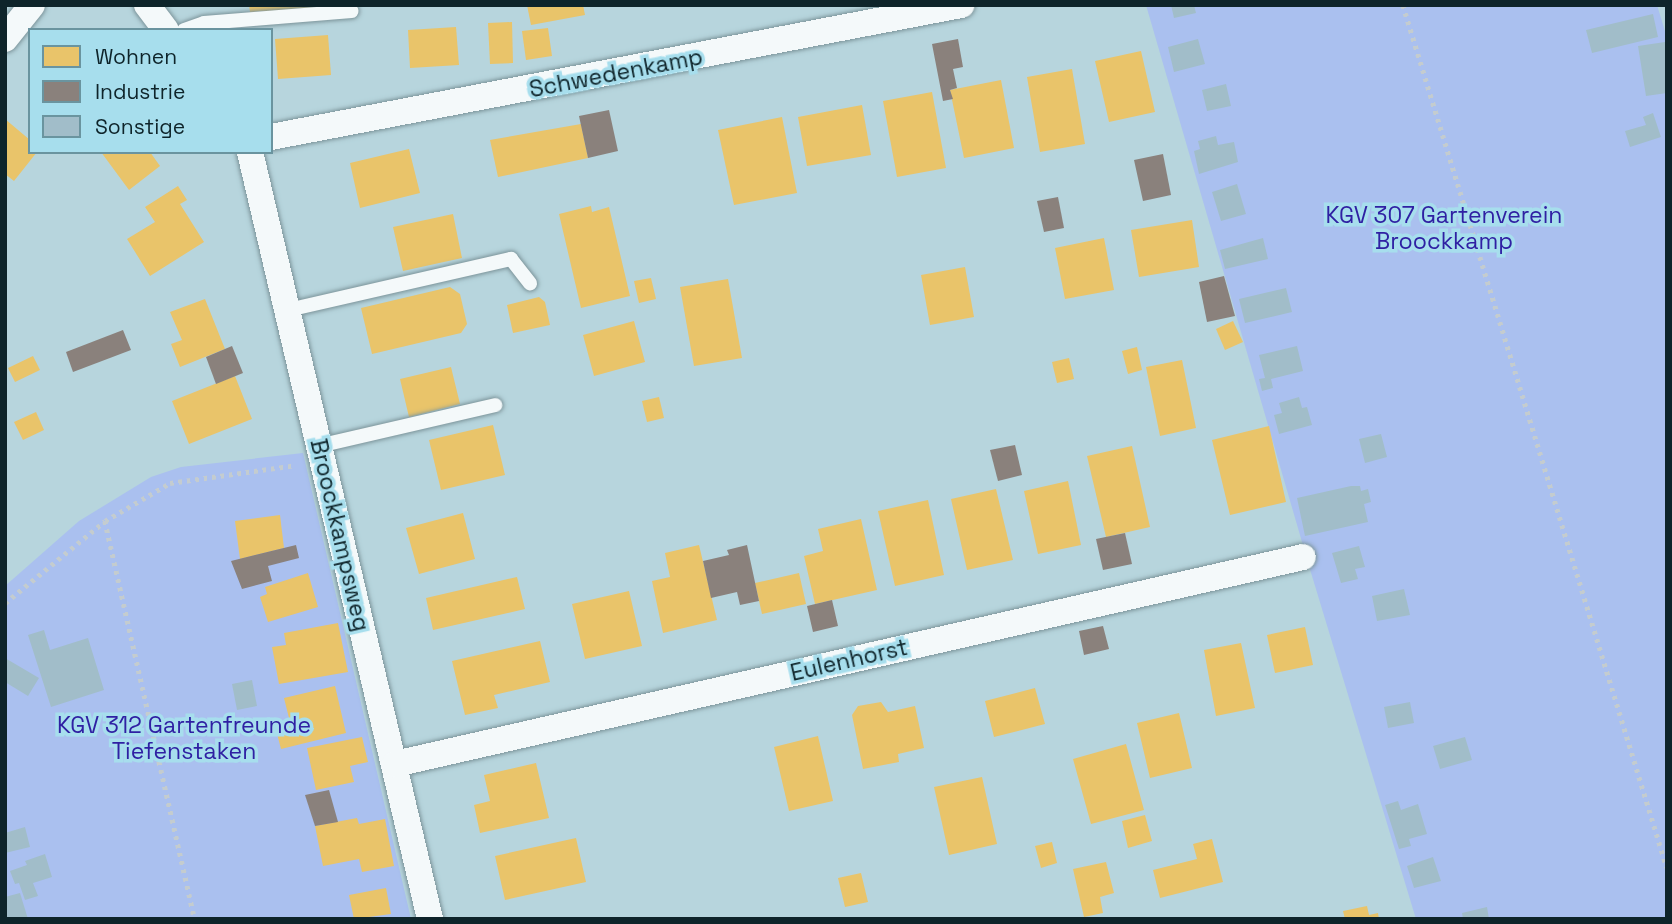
<!DOCTYPE html>
<html>
<head>
<meta charset="utf-8">
<style>
  body { margin:0 }
  #map { position:relative; width:1672px; height:924px; overflow:hidden; background:#b7d5dd; font-family:"Space Grotesk",sans-serif }
  div>[style] { position:absolute }
  [style*='--x'] { left:calc(var(--x)*1px); top:calc(var(--y)*1px); width:calc(var(--w)*1px); rotate:calc(var(--a)*1deg) }
  .green>* { inset:0; background:#aac0ef }
  .homes>* { inset:0; background:#e9c46a }
  .industry>* { inset:0; background:#8a817c }
  .building>* { inset:0; background:#a1bdc9 }
  .path>* { height:4.5px; margin-top:-2.25px; transform-origin:0; background:repeating-linear-gradient(90deg,#c4cccf 0 3.5px,transparent 0 8.5px) }
  .roads { filter:drop-shadow(0 0 2px #7c949a) drop-shadow(0 0 2px #7c949a) }
  .lane>* { height:14px; margin:-7px; padding:0 7px; transform-origin:7px; border-radius:7px; background:#f4f9fa }
  .street>* { height:26px; margin:-13px; padding:0 13px; transform-origin:13px; border-radius:13px; background:#f4f9fa }
  span { translate:-50% -50%; white-space:nowrap; text-align:center; line-height:1.15; -webkit-text-stroke:7px #a7deed; paint-order:stroke }
  .street-label { font-size:23px; color:#0e242a }
  .park-label { font-size:23px; color:#2f20a3 }
  .frame { position:absolute; inset:0; border:7px solid #0e242a; pointer-events:none }
  .legend { position:absolute; left:28px; top:28px; width:245px; height:126px; box-sizing:border-box; background:#a7deed; border:2px solid #6a949f; margin:0; padding:9px 12px; list-style:none; font-size:21px; color:#0e242a }
  .legend li { display:flex; align-items:center; gap:14px; height:35px }
  .legend b { width:35px; border:2px solid #6a949f }
</style>
</head>
<body>
<div id="map">
  <div class="green">
    <div style="clip-path:polygon(1146px 5px,1657px 5px,1667px 38px,1667px 919px,1416px 919px,1309px 566px)"></div>
    <div style="clip-path:polygon(303px 453px,411px 919px,5px 919px,5px 586px,79px 521px,151px 477px,181px 467px)"></div>
  </div>
  <div class="homes">
    <div style="clip-path:polygon(249px 5px,327px 5px,328px 9px,250px 12px)"></div>
    <div style="clip-path:polygon(527px 5px,583px 5px,585px 15px,531px 25px)"></div>
    <div style="clip-path:polygon(512px 22px,513px 63px,490px 64px,488px 23px)"></div>
    <div style="clip-path:polygon(456px 27px,459px 65px,410px 68px,408px 30px)"></div>
    <div style="clip-path:polygon(548px 28px,552px 56px,526px 60px,522px 31px)"></div>
    <div style="clip-path:polygon(328px 35px,331px 75px,278px 79px,275px 39px)"></div>
    <div style="clip-path:polygon(1141px 51px,1155px 112px,1109px 122px,1095px 61px)"></div>
    <div style="clip-path:polygon(1072px 69px,1085px 144px,1040px 152px,1027px 77px)"></div>
    <div style="clip-path:polygon(1001px 80px,1014px 148px,964px 158px,950px 90px)"></div>
    <div style="clip-path:polygon(932px 92px,946px 168px,897px 177px,883px 101px)"></div>
    <div style="clip-path:polygon(862px 105px,871px 155px,807px 166px,798px 117px)"></div>
    <div style="clip-path:polygon(782px 117px,797px 193px,734px 205px,718px 130px)"></div>
    <div style="clip-path:polygon(5px 119px,30px 140px,30px 152px,37px 152px,14px 181px,5px 174px)"></div>
    <div style="clip-path:polygon(581px 124px,588px 158px,498px 177px,490px 140px)"></div>
    <div style="clip-path:polygon(409px 149px,420px 193px,360px 208px,350px 163px)"></div>
    <div style="clip-path:polygon(101px 152px,150px 152px,160px 166px,129px 190px)"></div>
    <div style="clip-path:polygon(178px 186px,187px 200px,180px 204px,204px 242px,150px 276px,127px 239px,155px 222px,145px 207px)"></div>
    <div style="clip-path:polygon(591px 206px,592px 212px,609px 207px,630px 296px,581px 308px,559px 214px)"></div>
    <div style="clip-path:polygon(453px 214px,462px 258px,403px 271px,393px 227px)"></div>
    <div style="clip-path:polygon(1192px 220px,1199px 267px,1139px 277px,1131px 230px)"></div>
    <div style="clip-path:polygon(1104px 238px,1114px 290px,1065px 299px,1055px 248px)"></div>
    <div style="clip-path:polygon(965px 267px,974px 317px,930px 325px,921px 275px)"></div>
    <div style="clip-path:polygon(651px 278px,656px 299px,639px 303px,634px 281px)"></div>
    <div style="clip-path:polygon(728px 279px,742px 358px,694px 366px,680px 287px)"></div>
    <div style="clip-path:polygon(450px 287px,460px 294px,467px 324px,461px 333px,372px 354px,361px 308px)"></div>
    <div style="clip-path:polygon(539px 297px,545px 302px,550px 325px,513px 333px,507px 305px)"></div>
    <div style="clip-path:polygon(205px 299px,225px 349px,180px 367px,171px 344px,182px 340px,170px 312px)"></div>
    <div style="clip-path:polygon(634px 321px,645px 362px,594px 376px,583px 335px)"></div>
    <div style="clip-path:polygon(1233px 321px,1243px 342px,1225px 350px,1216px 329px)"></div>
    <div style="clip-path:polygon(1137px 347px,1142px 370px,1128px 374px,1122px 351px)"></div>
    <div style="clip-path:polygon(33px 356px,40px 370px,15px 382px,8px 368px)"></div>
    <div style="clip-path:polygon(1069px 358px,1074px 379px,1057px 383px,1052px 362px)"></div>
    <div style="clip-path:polygon(1182px 360px,1196px 428px,1160px 436px,1146px 367px)"></div>
    <div style="clip-path:polygon(451px 367px,460px 404px,409px 417px,400px 379px)"></div>
    <div style="clip-path:polygon(235px 376px,252px 419px,189px 444px,172px 401px)"></div>
    <div style="clip-path:polygon(659px 397px,664px 418px,647px 422px,642px 401px)"></div>
    <div style="clip-path:polygon(36px 412px,44px 430px,23px 440px,14px 422px)"></div>
    <div style="clip-path:polygon(493px 425px,505px 475px,441px 490px,429px 440px)"></div>
    <div style="clip-path:polygon(1269px 426px,1286px 502px,1230px 515px,1212px 440px)"></div>
    <div style="clip-path:polygon(1132px 446px,1150px 527px,1106px 537px,1087px 456px)"></div>
    <div style="clip-path:polygon(1068px 481px,1081px 545px,1038px 554px,1024px 491px)"></div>
    <div style="clip-path:polygon(996px 489px,1013px 560px,967px 570px,951px 499px)"></div>
    <div style="clip-path:polygon(928px 500px,944px 575px,895px 586px,878px 511px)"></div>
    <div style="clip-path:polygon(463px 513px,475px 559px,419px 574px,406px 528px)"></div>
    <div style="clip-path:polygon(280px 515px,284px 548px,240px 559px,235px 521px)"></div>
    <div style="clip-path:polygon(861px 519px,877px 590px,815px 604px,804px 556px,823px 551px,818px 529px)"></div>
    <div style="clip-path:polygon(699px 545px,717px 620px,663px 633px,652px 581px,670px 577px,665px 553px)"></div>
    <div style="clip-path:polygon(308px 573px,318px 607px,268px 622px,260px 597px,267px 594px,265px 587px)"></div>
    <div style="clip-path:polygon(799px 573px,806px 604px,762px 614px,755px 583px)"></div>
    <div style="clip-path:polygon(517px 577px,525px 609px,433px 630px,426px 598px)"></div>
    <div style="clip-path:polygon(629px 591px,642px 646px,585px 659px,572px 604px)"></div>
    <div style="clip-path:polygon(338px 623px,348px 672px,279px 684px,272px 647px,286px 645px,284px 633px)"></div>
    <div style="clip-path:polygon(1305px 627px,1313px 665px,1275px 673px,1267px 635px)"></div>
    <div style="clip-path:polygon(540px 641px,550px 682px,494px 695px,498px 708px,465px 715px,452px 661px)"></div>
    <div style="clip-path:polygon(1241px 643px,1255px 708px,1216px 716px,1204px 650px)"></div>
    <div style="clip-path:polygon(335px 686px,346px 733px,281px 749px,275px 726px,290px 722px,284px 698px)"></div>
    <div style="clip-path:polygon(1035px 688px,1045px 724px,994px 737px,985px 701px)"></div>
    <div style="clip-path:polygon(881px 702px,888px 712px,915px 706px,924px 748px,898px 754px,899px 762px,863px 769px,852px 715px,858px 706px)"></div>
    <div style="clip-path:polygon(1179px 713px,1192px 768px,1150px 778px,1137px 723px)"></div>
    <div style="clip-path:polygon(818px 736px,833px 801px,789px 811px,774px 747px)"></div>
    <div style="clip-path:polygon(362px 737px,368px 762px,350px 766px,354px 782px,316px 790px,307px 748px)"></div>
    <div style="clip-path:polygon(1126px 744px,1144px 810px,1091px 824px,1073px 759px)"></div>
    <div style="clip-path:polygon(536px 763px,549px 818px,480px 833px,474px 805px,490px 801px,484px 775px)"></div>
    <div style="clip-path:polygon(982px 777px,997px 844px,949px 855px,934px 787px)"></div>
    <div style="clip-path:polygon(1145px 815px,1152px 841px,1128px 848px,1122px 821px)"></div>
    <div style="clip-path:polygon(357px 818px,359px 824px,385px 819px,394px 866px,362px 872px,359px 859px,323px 866px,315px 826px)"></div>
    <div style="clip-path:polygon(576px 838px,586px 882px,505px 900px,495px 856px)"></div>
    <div style="clip-path:polygon(1212px 839px,1223px 882px,1160px 898px,1153px 870px,1197px 859px,1193px 844px)"></div>
    <div style="clip-path:polygon(1052px 842px,1057px 863px,1041px 868px,1035px 846px)"></div>
    <div style="clip-path:polygon(1106px 862px,1114px 893px,1100px 897px,1103px 913px,1084px 917px,1073px 869px)"></div>
    <div style="clip-path:polygon(861px 873px,868px 902px,845px 907px,838px 878px)"></div>
    <div style="clip-path:polygon(386px 888px,391px 914px,354px 919px,349px 895px)"></div>
    <div style="clip-path:polygon(1367px 906px,1369px 915px,1378px 913px,1379px 919px,1345px 919px,1343px 911px)"></div>
  </div>
  <div class="industry">
    <div style="clip-path:polygon(958px 39px,963px 67px,953px 69px,957px 88px,950px 90px,953px 99px,943px 101px,932px 44px)"></div>
    <div style="clip-path:polygon(609px 110px,618px 151px,588px 158px,579px 116px)"></div>
    <div style="clip-path:polygon(1163px 154px,1171px 195px,1143px 201px,1134px 160px)"></div>
    <div style="clip-path:polygon(1058px 197px,1064px 228px,1044px 232px,1037px 201px)"></div>
    <div style="clip-path:polygon(1224px 276px,1235px 316px,1207px 322px,1199px 282px)"></div>
    <div style="clip-path:polygon(123px 330px,131px 350px,73px 372px,66px 352px)"></div>
    <div style="clip-path:polygon(232px 346px,243px 373px,216px 384px,206px 357px)"></div>
    <div style="clip-path:polygon(1015px 445px,1022px 475px,998px 481px,990px 450px)"></div>
    <div style="clip-path:polygon(1125px 533px,1132px 564px,1103px 570px,1096px 539px)"></div>
    <div style="clip-path:polygon(296px 545px,299px 558px,268px 566px,272px 581px,242px 589px,231px 561px)"></div>
    <div style="clip-path:polygon(747px 545px,759px 601px,740px 605px,737px 592px,711px 598px,703px 561px,729px 555px,727px 550px)"></div>
    <div style="clip-path:polygon(832px 600px,838px 626px,813px 632px,807px 606px)"></div>
    <div style="clip-path:polygon(1103px 626px,1109px 649px,1084px 655px,1079px 631px)"></div>
    <div style="clip-path:polygon(329px 790px,338px 822px,315px 826px,305px 795px)"></div>
  </div>
  <div class="building">
    <div style="clip-path:polygon(1171px 5px,1194px 5px,1196px 13px,1174px 18px)"></div>
    <div style="clip-path:polygon(1653px 14px,1658px 37px,1592px 53px,1586px 30px)"></div>
    <div style="clip-path:polygon(1198px 39px,1205px 64px,1174px 72px,1168px 47px)"></div>
    <div style="clip-path:polygon(1665px 42px,1667px 93px,1646px 96px,1638px 46px)"></div>
    <div style="clip-path:polygon(1226px 84px,1231px 106px,1207px 111px,1202px 90px)"></div>
    <div style="clip-path:polygon(1653px 113px,1661px 137px,1630px 147px,1625px 131px,1646px 125px,1643px 117px)"></div>
    <div style="clip-path:polygon(1216px 136px,1218px 145px,1234px 142px,1238px 162px,1199px 174px,1194px 151px,1200px 149px,1198px 141px)"></div>
    <div style="clip-path:polygon(1237px 184px,1246px 214px,1221px 221px,1212px 192px)"></div>
    <div style="clip-path:polygon(1263px 238px,1268px 259px,1225px 269px,1220px 250px)"></div>
    <div style="clip-path:polygon(1286px 288px,1292px 312px,1245px 323px,1239px 299px)"></div>
    <div style="clip-path:polygon(1297px 346px,1303px 371px,1271px 379px,1273px 388px,1262px 391px,1259px 379px,1265px 378px,1259px 355px)"></div>
    <div style="clip-path:polygon(1299px 397px,1302px 408px,1307px 407px,1312px 425px,1279px 434px,1274px 415px,1282px 413px,1279px 403px)"></div>
    <div style="clip-path:polygon(1381px 434px,1387px 457px,1365px 463px,1359px 439px)"></div>
    <div style="clip-path:polygon(1351px 486px,1360px 486px,1361px 491px,1368px 489px,1371px 502px,1364px 504px,1368px 522px,1305px 536px,1297px 498px)"></div>
    <div style="clip-path:polygon(1359px 546px,1365px 567px,1355px 569px,1358px 579px,1341px 583px,1332px 553px)"></div>
    <div style="clip-path:polygon(1404px 589px,1410px 615px,1377px 621px,1372px 596px)"></div>
    <div style="clip-path:polygon(44px 630px,50px 650px,88px 638px,104px 690px,51px 707px,28px 635px)"></div>
    <div style="clip-path:polygon(5px 658px,39px 678px,28px 696px,5px 682px)"></div>
    <div style="clip-path:polygon(252px 680px,257px 706px,237px 710px,232px 684px)"></div>
    <div style="clip-path:polygon(1410px 702px,1414px 723px,1388px 728px,1384px 707px)"></div>
    <div style="clip-path:polygon(1465px 737px,1472px 760px,1440px 769px,1433px 746px)"></div>
    <div style="clip-path:polygon(1398px 801px,1401px 810px,1418px 804px,1427px 834px,1409px 839px,1411px 846px,1399px 849px,1385px 805px)"></div>
    <div style="clip-path:polygon(25px 827px,30px 847px,5px 853px,5px 833px)"></div>
    <div style="clip-path:polygon(45px 854px,52px 877px,33px 883px,38px 896px,25px 900px,19px 883px,15px 884px,10px 871px,27px 865px,25px 861px)"></div>
    <div style="clip-path:polygon(1433px 857px,1441px 881px,1414px 888px,1407px 866px)"></div>
    <div style="clip-path:polygon(20px 893px,28px 919px,5px 919px,5px 897px)"></div>
    <div style="clip-path:polygon(1487px 907px,1489px 919px,1463px 919px,1462px 913px)"></div>
  </div>
  <div class="path">
    <div style="--x:1403;--y:5;--w:902;--a:72.99"></div>
    <div style="--x:105;--y:521;--w:408;--a:77.3"></div>
    <div style="--x:5;--y:603;--w:129;--a:-39.4"></div>
    <div style="--x:105;--y:521;--w:75;--a:-30.3"></div>
    <div style="--x:170;--y:483;--w:127;--a:-8.1"></div>
  </div>
  <div class="roads">
    <div class="lane">
      <div style="--x:184;--y:30;--w:21;--a:-19"></div>
      <div style="--x:204;--y:23;--w:148;--a:-4.6"></div>
      <div style="--x:288;--y:310;--w:229;--a:-12.9"></div>
      <div style="--x:511;--y:259;--w:31;--a:52"></div>
      <div style="--x:318;--y:446;--w:182;--a:-13"></div>
    </div>
    <div class="street">
      <div style="--x:147;--y:5;--w:31;--a:53"></div>
      <div style="--x:5;--y:39;--w:43;--a:-51.5"></div>
      <div style="--x:271;--y:137;--w:703;--a:-10.83"></div>
      <div style="--x:250;--y:152;--w:788;--a:76.79"></div>
      <div style="--x:395;--y:764;--w:931;--a:-12.84"></div>
    </div>
  </div>
  <div class="street-label">
    <span style="left:616px;top:73px;rotate:-11deg">Schwedenkamp</span>
    <span style="left:340px;top:535px;rotate:77deg">Broockkampsweg</span>
    <span style="left:849px;top:660px;rotate:-13deg">Eulenhorst</span>
  </div>
  <div class="park-label">
    <span style="left:1444px;top:228px">KGV 307 Gartenverein<br>Broockkamp</span>
    <span style="left:184px;top:738px">KGV 312 Gartenfreunde<br>Tiefenstaken</span>
  </div>
  <div class="frame"></div>
  <ul class="legend">
  <li><b style="height:19px;background:#e9c46a"></b>Wohnen</li>
  <li><b style="height:19px;background:#8a817c"></b>Industrie</li>
  <li><b style="height:19px;background:#a1bdc9"></b>Sonstige</li>
  </ul>
</div>
</body>
</html>
